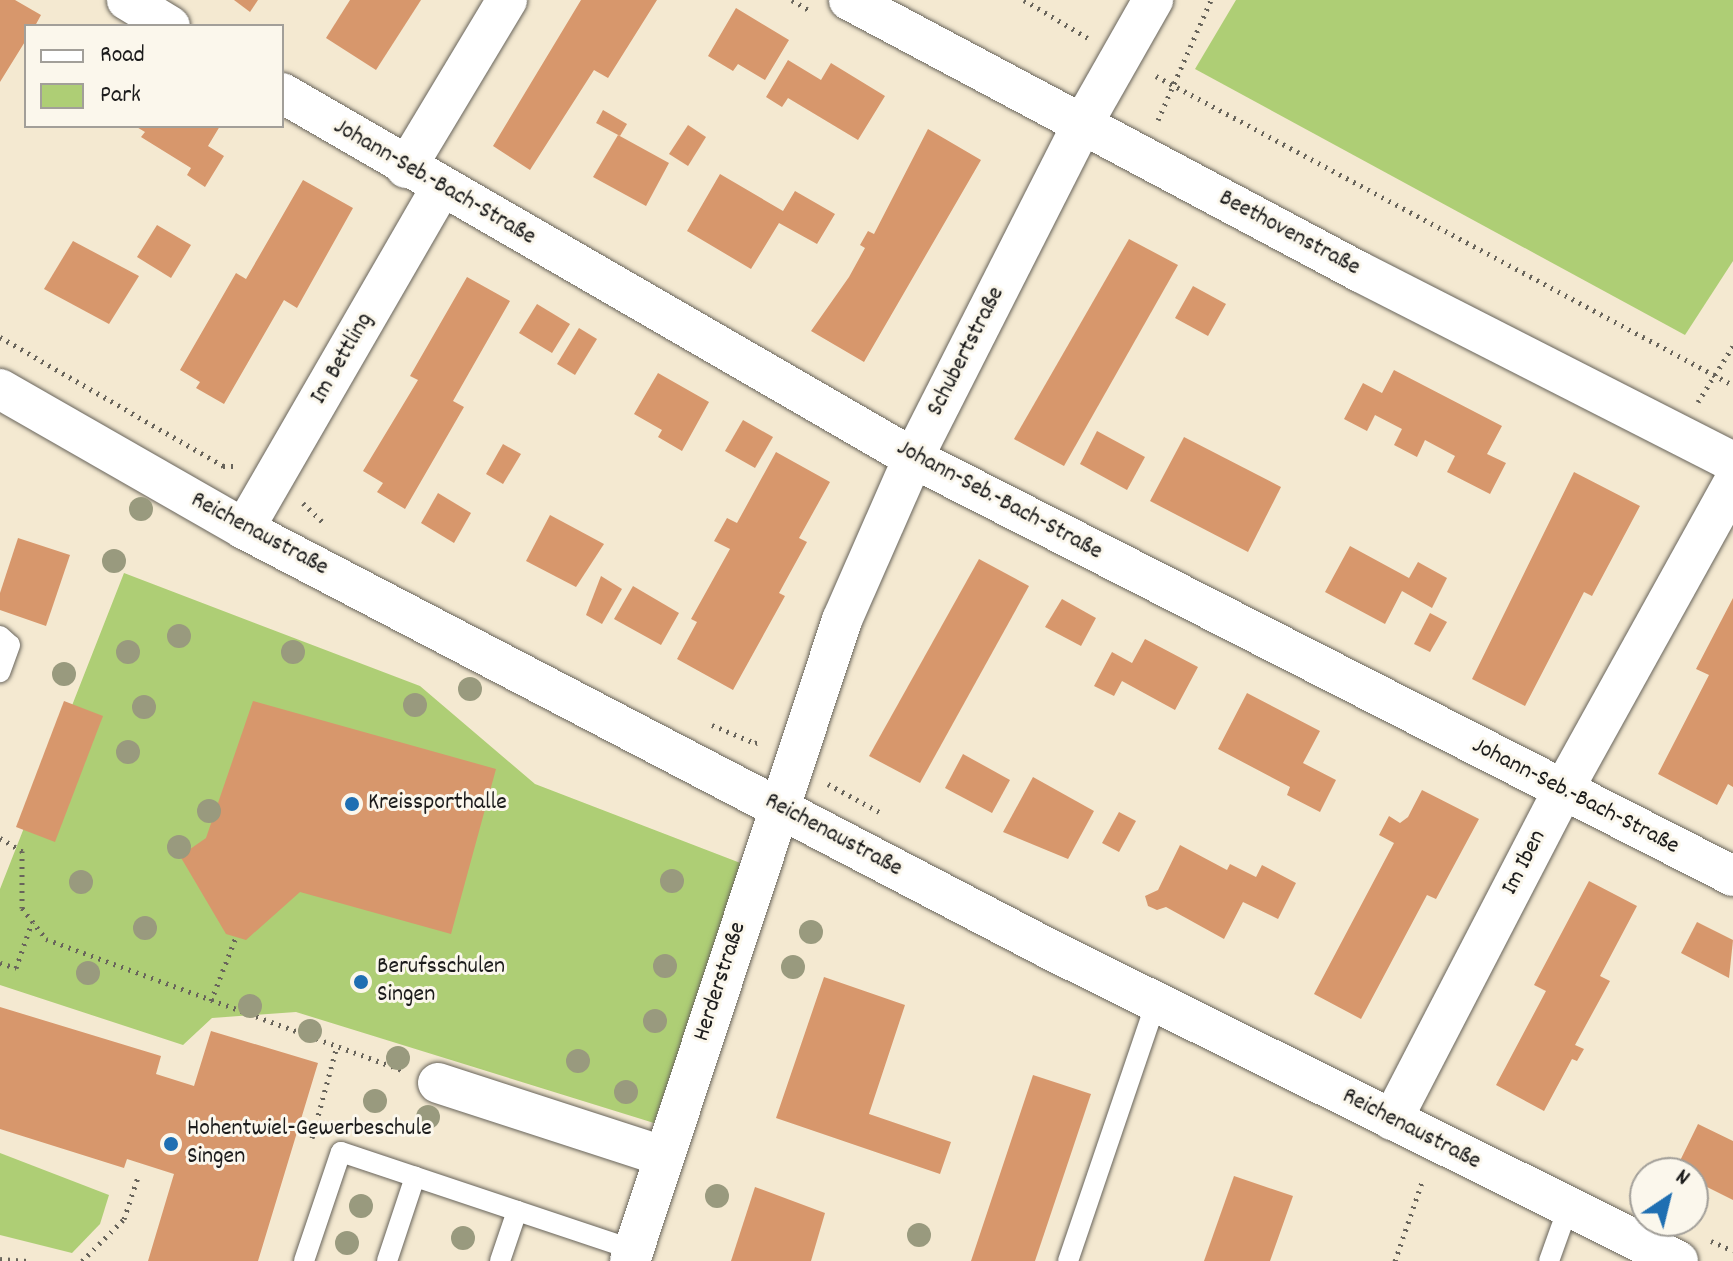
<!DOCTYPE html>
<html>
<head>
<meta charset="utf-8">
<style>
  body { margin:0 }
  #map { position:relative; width:1733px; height:1261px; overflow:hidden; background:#f4e9d1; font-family:Dekko,sans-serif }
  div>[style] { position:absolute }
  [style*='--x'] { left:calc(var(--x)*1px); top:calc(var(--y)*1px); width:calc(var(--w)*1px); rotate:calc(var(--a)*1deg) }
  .green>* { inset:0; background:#aece75 }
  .building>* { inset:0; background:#d7976c }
  .path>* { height:5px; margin-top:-2.5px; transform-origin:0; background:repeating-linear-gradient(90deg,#68645b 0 2px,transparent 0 8px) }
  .roads { filter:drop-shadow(0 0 2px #68645b) drop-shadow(0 0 2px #68645b) }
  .service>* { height:20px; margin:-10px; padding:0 10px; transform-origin:10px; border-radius:10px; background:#fff }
  .minor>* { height:40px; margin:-20px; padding:0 20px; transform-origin:20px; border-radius:20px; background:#fff }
  .trees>* { width:24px; height:24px; margin:-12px; border-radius:50%; background:#999a7e }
  .dots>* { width:22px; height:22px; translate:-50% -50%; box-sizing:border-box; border:4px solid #fbf7ec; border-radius:50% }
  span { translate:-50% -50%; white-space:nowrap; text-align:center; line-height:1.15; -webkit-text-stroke:6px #fbf7ec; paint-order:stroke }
  .street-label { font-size:24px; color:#1c1c1c }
  .poi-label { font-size:24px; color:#1c1c1c }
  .left { translate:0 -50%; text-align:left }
  .legend { position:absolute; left:24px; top:24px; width:260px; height:104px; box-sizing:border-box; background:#fbf7ec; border:2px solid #a29f99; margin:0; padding:10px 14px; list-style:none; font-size:24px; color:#1c1c1c }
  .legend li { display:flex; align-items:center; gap:16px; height:40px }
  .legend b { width:40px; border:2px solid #a29f99 }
  .north { position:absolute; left:1629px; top:1157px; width:80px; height:80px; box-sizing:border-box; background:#fbf7ec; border:2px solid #a29f99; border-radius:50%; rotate:35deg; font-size:22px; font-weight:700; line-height:32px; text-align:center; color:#1c1c1c }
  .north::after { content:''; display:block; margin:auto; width:28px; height:36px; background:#1f6fb2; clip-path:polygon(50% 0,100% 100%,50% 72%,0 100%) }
</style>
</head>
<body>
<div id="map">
  <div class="green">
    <div style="clip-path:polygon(1236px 0,1733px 0,1733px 261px,1685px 335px,1195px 69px)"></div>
    <div style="clip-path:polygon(124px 573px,420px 686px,535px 784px,743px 864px,654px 1123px,296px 1012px,212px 1018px,183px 1045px,0 985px,0 889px)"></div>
    <div style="clip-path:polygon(0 1153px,109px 1195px,100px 1224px,72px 1253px,0 1235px)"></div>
  </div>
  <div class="building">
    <div style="clip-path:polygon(0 0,15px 0,41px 15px,35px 26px,26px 26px,26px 40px,0 82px)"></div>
    <div style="clip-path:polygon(234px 0,258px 0,250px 12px)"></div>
    <div style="clip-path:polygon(350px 0,421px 0,376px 70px,326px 38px)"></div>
    <div style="clip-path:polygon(581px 0,657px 0,608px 78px,594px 70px,530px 170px,493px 146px)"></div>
    <div style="clip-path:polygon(736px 8px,789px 40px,765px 80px,738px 64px,733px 71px,708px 56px)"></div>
    <div style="clip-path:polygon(788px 60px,821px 80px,831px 63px,885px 96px,858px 140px,788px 98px,782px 107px,766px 97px)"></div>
    <div style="clip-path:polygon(603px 110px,627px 124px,620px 136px,596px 123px)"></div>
    <div style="clip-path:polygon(688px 125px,706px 137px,688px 166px,669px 154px)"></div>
    <div style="clip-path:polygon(135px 126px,220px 126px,208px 146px,224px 156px,205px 187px,187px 175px,191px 168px,141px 137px,145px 132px)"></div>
    <div style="clip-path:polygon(928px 129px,981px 160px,864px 362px,811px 331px,849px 277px,865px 248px,860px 245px,868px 231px,874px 234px)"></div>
    <div style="clip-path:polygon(618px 135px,669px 163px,646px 206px,593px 177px)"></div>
    <div style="clip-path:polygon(720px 174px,783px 211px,795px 191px,835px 214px,817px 244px,779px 223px,751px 269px,687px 231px)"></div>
    <div style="clip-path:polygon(303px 180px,353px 208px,297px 308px,284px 300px,224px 404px,196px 388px,200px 382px,180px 370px,236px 273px,246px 279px)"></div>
    <div style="clip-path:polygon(157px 225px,191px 245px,171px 278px,137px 257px)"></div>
    <div style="clip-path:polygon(1129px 239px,1178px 265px,1064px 466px,1014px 439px)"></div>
    <div style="clip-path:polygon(73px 241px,139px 276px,109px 324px,44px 289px)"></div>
    <div style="clip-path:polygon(467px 277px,510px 301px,453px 401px,464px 407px,405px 509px,377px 492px,383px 483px,363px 471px,418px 380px,410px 376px)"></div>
    <div style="clip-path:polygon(1193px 286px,1226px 304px,1208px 336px,1175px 318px)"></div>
    <div style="clip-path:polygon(537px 304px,570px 324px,552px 353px,519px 333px)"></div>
    <div style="clip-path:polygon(579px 328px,597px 339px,575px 375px,557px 364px)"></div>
    <div style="clip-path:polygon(1394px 370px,1502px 426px,1487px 454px,1506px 463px,1490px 494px,1447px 472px,1455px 456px,1425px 440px,1417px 457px,1394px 445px,1402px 429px,1375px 415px,1367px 431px,1344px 419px,1363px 383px,1382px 393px)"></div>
    <div style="clip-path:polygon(658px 373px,709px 402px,682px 451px,658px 437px,662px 430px,634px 414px)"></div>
    <div style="clip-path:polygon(743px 420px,773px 437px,755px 468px,725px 451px)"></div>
    <div style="clip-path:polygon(1097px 431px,1145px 457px,1127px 490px,1080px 464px)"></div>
    <div style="clip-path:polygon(1184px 437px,1281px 487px,1248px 552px,1150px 501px)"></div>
    <div style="clip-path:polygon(503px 444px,521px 454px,503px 484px,486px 474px)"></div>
    <div style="clip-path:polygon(776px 452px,830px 482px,799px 538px,807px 542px,779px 593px,785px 596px,733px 690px,677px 659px,697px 622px,691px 619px,730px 549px,714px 541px,727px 518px,737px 523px)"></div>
    <div style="clip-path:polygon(1574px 472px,1640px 506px,1592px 596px,1584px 592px,1525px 706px,1472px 679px)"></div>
    <div style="clip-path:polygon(438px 493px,471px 513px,454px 543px,421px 523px)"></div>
    <div style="clip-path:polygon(550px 515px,604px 544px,576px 587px,526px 561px)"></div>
    <div style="clip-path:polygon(18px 538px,70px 555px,46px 626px,0 610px,0 593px)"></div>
    <div style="clip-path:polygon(1350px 546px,1409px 578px,1418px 562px,1447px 578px,1432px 608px,1402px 591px,1385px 624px,1325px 592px)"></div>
    <div style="clip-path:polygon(979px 559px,1029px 586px,920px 783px,869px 756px)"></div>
    <div style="clip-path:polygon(601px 576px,622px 589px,602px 624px,586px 615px)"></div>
    <div style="clip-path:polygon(633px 586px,679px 613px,661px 645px,614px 619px)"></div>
    <div style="clip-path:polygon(1733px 598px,1733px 787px,1728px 784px,1717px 805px,1658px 774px,1709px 675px,1696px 669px)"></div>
    <div style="clip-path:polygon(1062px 599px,1096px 618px,1081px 646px,1045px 627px)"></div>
    <div style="clip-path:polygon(1430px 613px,1447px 622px,1430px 652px,1414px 644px)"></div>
    <div style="clip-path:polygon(1145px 639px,1198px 667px,1175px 710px,1122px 681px,1114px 696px,1094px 686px,1112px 652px,1132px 663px)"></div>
    <div style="clip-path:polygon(1247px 693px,1320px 731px,1303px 763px,1336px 780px,1320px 812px,1287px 795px,1290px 787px,1218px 749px)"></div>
    <div style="clip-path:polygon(64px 701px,103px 716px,55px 842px,16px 827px)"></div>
    <div style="clip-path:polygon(253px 701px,496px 769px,451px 934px,300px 892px,246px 940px,226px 934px,180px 856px,206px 838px)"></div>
    <div style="clip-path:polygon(963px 754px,1010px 780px,992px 813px,945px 788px)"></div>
    <div style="clip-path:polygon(1033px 777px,1094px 811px,1068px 859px,1003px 832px)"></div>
    <div style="clip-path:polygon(1422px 790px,1479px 819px,1436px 899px,1427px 895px,1361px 1019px,1314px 994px,1394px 843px,1379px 835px,1389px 816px,1400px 823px,1408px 817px)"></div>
    <div style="clip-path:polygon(1119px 812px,1136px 821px,1119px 852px,1102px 843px)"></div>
    <div style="clip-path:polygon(1180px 845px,1227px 870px,1230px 864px,1256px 877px,1262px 865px,1296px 883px,1278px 919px,1243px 902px,1224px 939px,1166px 907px,1157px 910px,1148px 906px,1145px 896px,1158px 890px)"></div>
    <div style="clip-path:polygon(1589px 881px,1637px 906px,1600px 976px,1610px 981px,1575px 1045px,1584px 1049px,1577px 1061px,1572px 1059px,1544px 1111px,1496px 1085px,1546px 991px,1534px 985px)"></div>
    <div style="clip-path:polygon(1697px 922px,1733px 940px,1729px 978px,1681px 953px)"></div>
    <div style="clip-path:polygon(824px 977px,905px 1005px,869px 1114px,951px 1142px,940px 1174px,776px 1118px)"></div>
    <div style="clip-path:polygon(0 1007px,161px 1056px,156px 1074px,194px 1086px,211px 1031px,318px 1063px,258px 1261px,148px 1261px,174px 1174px,127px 1159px,124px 1168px,0 1129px)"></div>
    <div style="clip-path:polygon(1033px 1075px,1091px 1094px,1035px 1261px,971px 1261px)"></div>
    <div style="clip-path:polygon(1698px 1124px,1733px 1141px,1733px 1200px,1693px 1180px,1693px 1173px,1675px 1171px)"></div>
    <div style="clip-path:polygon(1234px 1176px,1293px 1196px,1270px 1261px,1204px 1261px)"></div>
    <div style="clip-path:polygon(755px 1187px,825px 1213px,811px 1261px,731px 1261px)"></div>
  </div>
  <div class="path">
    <div style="--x:792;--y:0;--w:23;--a:31"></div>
    <div style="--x:1024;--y:0;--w:74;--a:30.7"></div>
    <div style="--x:1156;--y:76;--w:655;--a:28.17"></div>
    <div style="--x:1158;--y:120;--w:131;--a:-66.2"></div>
    <div style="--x:0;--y:337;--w:258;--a:30"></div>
    <div style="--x:223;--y:466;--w:14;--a:0"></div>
    <div style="--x:1698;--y:402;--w:66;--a:-58"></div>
    <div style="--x:303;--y:503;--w:29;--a:44"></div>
    <div style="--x:712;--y:725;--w:47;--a:22.7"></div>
    <div style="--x:755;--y:743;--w:7;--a:-16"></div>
    <div style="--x:828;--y:784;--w:63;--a:28.6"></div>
    <div style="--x:0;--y:838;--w:26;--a:31"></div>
    <div style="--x:22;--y:851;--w:57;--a:90"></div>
    <div style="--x:22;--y:908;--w:39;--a:52"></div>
    <div style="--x:46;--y:939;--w:382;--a:20.2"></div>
    <div style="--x:0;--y:963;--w:17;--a:17"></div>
    <div style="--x:16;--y:968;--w:49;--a:-70.8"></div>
    <div style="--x:211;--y:1001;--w:69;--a:-68.7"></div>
    <div style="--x:312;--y:1138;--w:95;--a:-74.8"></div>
    <div style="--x:1711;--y:1241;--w:24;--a:24"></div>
    <div style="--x:0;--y:1259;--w:28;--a:4"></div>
    <div style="--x:82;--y:1261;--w:59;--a:-45"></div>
    <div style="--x:124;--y:1219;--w:47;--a:-71.6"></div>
    <div style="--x:1395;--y:1261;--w:87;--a:-71.1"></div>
  </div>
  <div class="roads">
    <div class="service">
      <div style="--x:0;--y:636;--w:13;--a:42"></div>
      <div style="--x:10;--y:645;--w:29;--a:110"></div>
      <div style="--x:304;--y:1261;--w:115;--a:-71.3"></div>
      <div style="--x:341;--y:1152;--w:309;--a:18.5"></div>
      <div style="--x:387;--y:1261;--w:89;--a:-71.6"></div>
      <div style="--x:500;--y:1261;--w:53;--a:-71.2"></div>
      <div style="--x:1068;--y:1261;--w:274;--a:-71.2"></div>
      <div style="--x:1549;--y:1261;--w:56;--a:-70.3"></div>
    </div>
    <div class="minor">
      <div style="--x:127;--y:0;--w:50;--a:31.2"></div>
      <div style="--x:849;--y:0;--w:579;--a:28.03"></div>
      <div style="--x:1360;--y:272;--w:419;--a:27"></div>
      <div style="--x:282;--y:93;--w:729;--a:30.05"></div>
      <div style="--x:913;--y:458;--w:920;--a:27.01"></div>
      <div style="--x:406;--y:168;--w:196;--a:-59"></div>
      <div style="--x:0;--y:389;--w:281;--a:29.8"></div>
      <div style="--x:244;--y:529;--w:908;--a:27.55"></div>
      <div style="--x:1049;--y:949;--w:702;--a:26.38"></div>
      <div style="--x:244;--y:529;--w:394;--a:-60"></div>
      <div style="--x:438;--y:1083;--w:237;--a:18"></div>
      <div style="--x:1392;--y:1120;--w:369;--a:-62.6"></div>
      <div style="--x:1562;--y:792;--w:353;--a:-61"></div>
      <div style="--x:630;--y:1261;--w:675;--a:-71.7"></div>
      <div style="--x:842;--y:620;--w:177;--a:-66.3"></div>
      <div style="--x:913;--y:458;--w:373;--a:-63.1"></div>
      <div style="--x:1082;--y:125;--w:144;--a:-60.4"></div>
    </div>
  </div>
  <div class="trees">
    <div style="left:141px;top:509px"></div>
    <div style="left:114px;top:561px"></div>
    <div style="left:179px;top:636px"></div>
    <div style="left:128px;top:652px"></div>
    <div style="left:293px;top:652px"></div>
    <div style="left:64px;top:674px"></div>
    <div style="left:470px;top:689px"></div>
    <div style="left:415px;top:705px"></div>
    <div style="left:144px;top:707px"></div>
    <div style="left:128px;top:752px"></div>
    <div style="left:209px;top:811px"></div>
    <div style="left:179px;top:847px"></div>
    <div style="left:672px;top:881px"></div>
    <div style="left:81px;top:882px"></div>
    <div style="left:145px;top:928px"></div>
    <div style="left:811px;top:932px"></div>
    <div style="left:665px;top:966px"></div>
    <div style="left:793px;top:967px"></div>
    <div style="left:88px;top:973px"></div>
    <div style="left:250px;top:1006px"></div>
    <div style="left:655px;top:1021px"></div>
    <div style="left:310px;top:1031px"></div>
    <div style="left:398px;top:1058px"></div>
    <div style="left:578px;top:1061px"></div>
    <div style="left:626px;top:1092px"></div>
    <div style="left:375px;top:1101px"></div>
    <div style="left:428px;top:1117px"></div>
    <div style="left:717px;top:1196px"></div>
    <div style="left:361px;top:1206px"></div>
    <div style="left:919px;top:1235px"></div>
    <div style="left:463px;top:1238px"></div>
    <div style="left:347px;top:1243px"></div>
  </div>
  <div class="dots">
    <div style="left:352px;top:804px;background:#1f6fb2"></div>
    <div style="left:361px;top:982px;background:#1f6fb2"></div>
    <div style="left:171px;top:1144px;background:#1f6fb2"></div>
  </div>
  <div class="street-label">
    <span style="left:434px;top:183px;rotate:30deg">Johann-Seb.-Bach-Straße</span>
    <span style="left:1289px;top:234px;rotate:28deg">Beethovenstraße</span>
    <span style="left:967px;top:352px;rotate:-63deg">Schubertstraße</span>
    <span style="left:343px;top:359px;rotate:-60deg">Im Bettling</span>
    <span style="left:999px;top:501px;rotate:28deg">Johann-Seb.-Bach-Straße</span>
    <span style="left:259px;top:535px;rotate:28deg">Reichenaustraße</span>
    <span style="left:1575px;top:797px;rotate:27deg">Johann-Seb.-Bach-Straße</span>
    <span style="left:833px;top:836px;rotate:28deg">Reichenaustraße</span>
    <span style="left:1525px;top:863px;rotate:-63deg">Im Iben</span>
    <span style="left:721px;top:982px;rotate:-72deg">Herderstraße</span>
    <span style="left:1411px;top:1130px;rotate:27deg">Reichenaustraße</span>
  </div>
  <div class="poi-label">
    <span class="left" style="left:368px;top:804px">Kreissporthalle</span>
    <span class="left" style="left:377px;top:982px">Berufsschulen<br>Singen</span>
    <span class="left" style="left:187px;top:1144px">Hohentwiel-Gewerbeschule<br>Singen</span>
  </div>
  <ul class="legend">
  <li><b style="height:10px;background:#fff"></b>Road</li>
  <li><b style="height:22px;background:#aece75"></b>Park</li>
  </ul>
  <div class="north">N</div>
</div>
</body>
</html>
